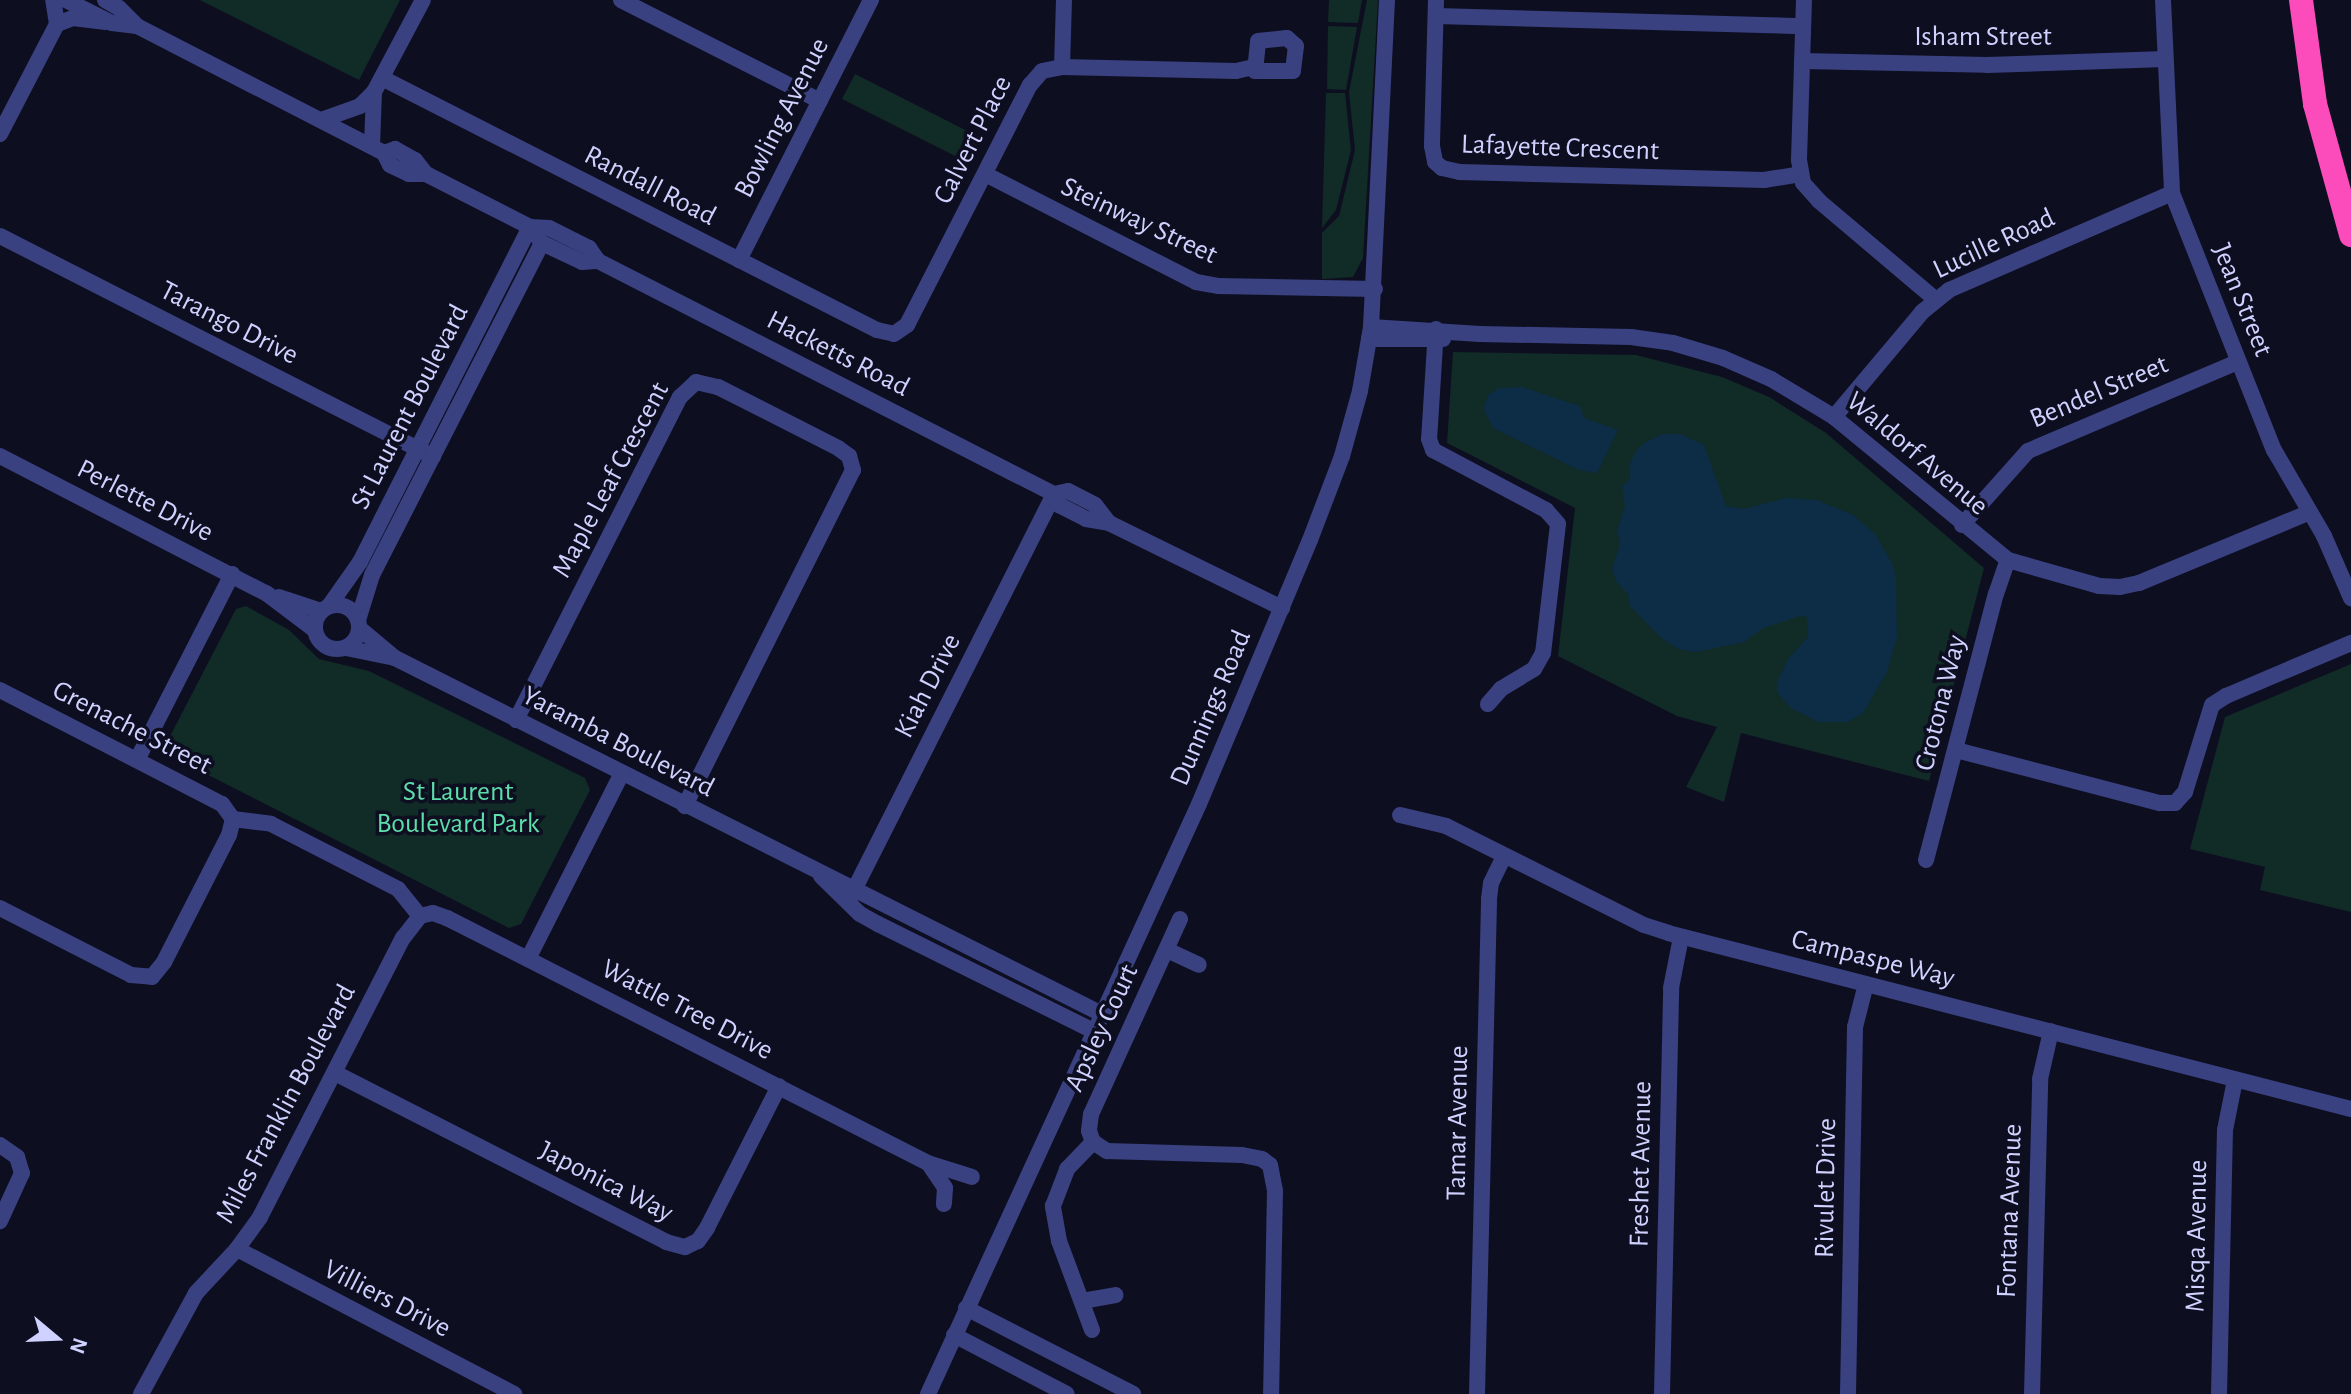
<!DOCTYPE html>
<html>
<head>
<meta charset="utf-8">
<style>
  body { margin:0 }
  #map { position:relative; width:2351px; height:1394px; overflow:hidden; background:#0e0e21; font-family:"Alegreya Sans",sans-serif }
  div>[style] { position:absolute }
  [style*='--x'] { left:calc(var(--x)*1px); top:calc(var(--y)*1px); width:calc(var(--w)*1px); rotate:calc(var(--a)*1deg) }
  .green>* { inset:0; background:#112b26 }
  .water>* { inset:0; background:#0d2c46 }
  .minor>* { height:16px; margin:-8px; padding:0 8px; transform-origin:8px; border-radius:8px; background:#394180 }
  .minor>.ring { margin:-8px; padding:0; box-sizing:content-box; background:none; border:16px solid #394180; border-radius:50% }
  .tertiary>* { height:16px; margin:-8px; padding:0 8px; transform-origin:8px; border-radius:8px; background:#394180 }
  .motorway>* { height:24px; margin:-12px; padding:0 12px; transform-origin:12px; border-radius:12px; background:#fc4cbb }
  span { translate:-50% -50%; white-space:nowrap; text-align:center; line-height:1.15; -webkit-text-stroke:7px #0e0e21; paint-order:stroke }
  .street-label { font-size:28px; color:#cfd1fe }
  .park-label { font-size:28px; color:#5cdda9 }
  .north { position:absolute; left:16px; top:1298px; width:80px; height:80px; -webkit-text-stroke:6px #0e0e21; paint-order:stroke; rotate:109deg; font-size:22px; font-weight:700; line-height:32px; text-align:center; color:#cfd1fe }
  .north::after { content:''; display:block; margin:auto; width:28px; height:36px; background:#cfd1fe; clip-path:polygon(50% 0,100% 100%,50% 72%,0 100%) }
</style>
</head>
<body>
<div id="map">
  <div class="green">
    <div style="clip-path:polygon(200px 0,400px 0,359px 80px)"></div>
    <div style="clip-path:polygon(1329px 0,1362px 0,1358px 23px,1328px 22px)"></div>
    <div style="clip-path:polygon(1367px 0,1378px 0,1363px 258px,1353px 277px,1322px 279px,1322px 233px,1339px 216px,1355px 150px,1349px 92px)"></div>
    <div style="clip-path:polygon(1328px 26px,1357px 27px,1346px 90px,1327px 89px)"></div>
    <div style="clip-path:polygon(855px 74px,981px 138px,969px 163px,842px 99px)"></div>
    <div style="clip-path:polygon(1326px 93px,1345px 93px,1351px 150px,1336px 210px,1322px 228px)"></div>
    <div style="clip-path:polygon(1453px 352px,1636px 355px,1722px 377px,1769px 397px,1826px 433px,1984px 568px,1929px 781px,1741px 733px,1724px 802px,1686px 787px,1717px 727px,1677px 716px,1558px 656px,1575px 508px,1447px 443px)"></div>
    <div style="clip-path:polygon(246px 606px,289px 630px,319px 659px,369px 671px,585px 778px,590px 790px,521px 924px,509px 928px,169px 755px,166px 744px,236px 609px)"></div>
    <div style="clip-path:polygon(2351px 664px,2351px 912px,2260px 890px,2265px 867px,2190px 849px,2225px 717px)"></div>
  </div>
  <div class="water">
    <div style="clip-path:polygon(1522px 387px,1580px 406px,1584px 418px,1618px 430px,1597px 473px,1579px 470px,1493px 428px,1483px 408px,1489px 394px,1499px 388px)"></div>
    <div style="clip-path:polygon(1663px 434px,1680px 434px,1704px 445px,1726px 506px,1744px 509px,1786px 498px,1817px 500px,1853px 515px,1875px 534px,1891px 561px,1896px 577px,1897px 637px,1887px 672px,1863px 713px,1848px 722px,1818px 722px,1791px 708px,1777px 692px,1777px 683px,1788px 659px,1808px 637px,1807px 618px,1803px 615px,1763px 628px,1744px 642px,1696px 652px,1678px 649px,1661px 638px,1630px 606px,1628px 594px,1616px 581px,1612px 570px,1620px 544px,1617px 530px,1625px 506px,1622px 486px,1630px 479px,1629px 465px,1636px 451px,1644px 443px)"></div>
  </div>
  <div class="minor">
    <div style="--x:621;--y:0;--w:223;--a:26.9"></div>
    <div style="--x:1436;--y:0;--w:146;--a:91.6"></div>
    <div style="--x:1432;--y:146;--w:16;--a:79"></div>
    <div style="--x:1435;--y:162;--w:9;--a:41"></div>
    <div style="--x:1442;--y:168;--w:17;--a:13"></div>
    <div style="--x:1459;--y:172;--w:305;--a:1.5"></div>
    <div style="--x:1764;--y:180;--w:37;--a:-9"></div>
    <div style="--x:1804;--y:0;--w:160;--a:91.8"></div>
    <div style="--x:1799;--y:160;--w:23;--a:80"></div>
    <div style="--x:1803;--y:183;--w:24;--a:48"></div>
    <div style="--x:1819;--y:201;--w:152;--a:40.2"></div>
    <div style="--x:2163;--y:0;--w:193;--a:87.3"></div>
    <div style="--x:2172;--y:193;--w:277;--a:68.4"></div>
    <div style="--x:2274;--y:450;--w:99;--a:59.8"></div>
    <div style="--x:2324;--y:536;--w:68;--a:66.5"></div>
    <div style="--x:1436;--y:16;--w:367;--a:1.6"></div>
    <div style="--x:57;--y:24;--w:17;--a:-21"></div>
    <div style="--x:73;--y:18;--w:33;--a:7"></div>
    <div style="--x:1287;--y:38;--w:12;--a:42"></div>
    <div style="--x:1296;--y:46;--w:25;--a:97"></div>
    <div style="--x:1293;--y:71;--w:38;--a:180"></div>
    <div style="--x:1255;--y:71;--w:30;--a:-84"></div>
    <div style="--x:1258;--y:41;--w:29;--a:-6"></div>
    <div style="--x:1802;--y:61;--w:185;--a:1.2"></div>
    <div style="--x:1987;--y:65;--w:178;--a:-1.9"></div>
    <div style="--x:1062;--y:67;--w:67;--a:-88.3"></div>
    <div style="--x:382;--y:78;--w:555;--a:26.98"></div>
    <div style="--x:877;--y:330;--w:17;--a:13"></div>
    <div style="--x:894;--y:334;--w:16;--a:-35"></div>
    <div style="--x:907;--y:325;--w:270;--a:-62.9"></div>
    <div style="--x:1030;--y:85;--w:18;--a:-49"></div>
    <div style="--x:1042;--y:71;--w:20;--a:-11"></div>
    <div style="--x:1062;--y:67;--w:174;--a:1.3"></div>
    <div style="--x:1236;--y:71;--w:17;--a:-13"></div>
    <div style="--x:321;--y:120;--w:41;--a:-19.7"></div>
    <div style="--x:360;--y:106;--w:20;--a:-45"></div>
    <div style="--x:374;--y:92;--w:104;--a:-62"></div>
    <div style="--x:0;--y:134;--w:124;--a:-62.6"></div>
    <div style="--x:57;--y:24;--w:24;--a:-99"></div>
    <div style="--x:372;--y:146;--w:54;--a:-87.9"></div>
    <div style="--x:985;--y:174;--w:237;--a:27.1"></div>
    <div style="--x:1196;--y:282;--w:22;--a:10"></div>
    <div style="--x:1218;--y:286;--w:157;--a:1.1"></div>
    <div style="--x:0;--y:236;--w:486;--a:27"></div>
    <div style="--x:739;--y:260;--w:292;--a:-63.1"></div>
    <div style="--x:1371;--y:327;--w:109;--a:3.7"></div>
    <div style="--x:1480;--y:334;--w:151;--a:1.1"></div>
    <div style="--x:1631;--y:337;--w:42;--a:8.1"></div>
    <div style="--x:1673;--y:343;--w:52;--a:16.7"></div>
    <div style="--x:1723;--y:358;--w:52;--a:23.6"></div>
    <div style="--x:1771;--y:379;--w:74;--a:31.1"></div>
    <div style="--x:1834;--y:417;--w:225;--a:39.4"></div>
    <div style="--x:2008;--y:560;--w:95;--a:15.9"></div>
    <div style="--x:2099;--y:586;--w:21;--a:3"></div>
    <div style="--x:2120;--y:587;--w:19;--a:-12"></div>
    <div style="--x:2139;--y:583;--w:185;--a:-22.5"></div>
    <div style="--x:1436;--y:329;--w:110;--a:93.6"></div>
    <div style="--x:1429;--y:439;--w:12;--a:70"></div>
    <div style="--x:1433;--y:450;--w:128;--a:28"></div>
    <div style="--x:1546;--y:510;--w:18;--a:49"></div>
    <div style="--x:1558;--y:524;--w:130;--a:96.6"></div>
    <div style="--x:1543;--y:653;--w:18;--a:119"></div>
    <div style="--x:1534;--y:669;--w:39;--a:149"></div>
    <div style="--x:1501;--y:689;--w:20;--a:131"></div>
    <div style="--x:1369;--y:339;--w:74;--a:0"></div>
    <div style="--x:1834;--y:417;--w:137;--a:-50"></div>
    <div style="--x:1922;--y:312;--w:35;--a:-39"></div>
    <div style="--x:1949;--y:290;--w:243;--a:-23.5"></div>
    <div style="--x:0;--y:456;--w:299;--a:27.3"></div>
    <div style="--x:266;--y:593;--w:61;--a:37.1"></div>
    <div style="--x:1962;--y:525;--w:99;--a:-48.3"></div>
    <div style="--x:2028;--y:451;--w:228;--a:-23"></div>
    <div style="--x:279;--y:597;--w:44;--a:18.4"></div>
    <div class="ring" style="left:315px;top:605px;width:28px;height:28px"></div>
    <div style="--x:329;--y:606;--w:54;--a:-54.8"></div>
    <div style="--x:360;--y:562;--w:376;--a:-63.1"></div>
    <div style="--x:358;--y:620;--w:47;--a:-72.7"></div>
    <div style="--x:372;--y:575;--w:373;--a:-62.9"></div>
    <div style="--x:359;--y:628;--w:47;--a:39.8"></div>
    <div style="--x:395;--y:658;--w:789;--a:26.73"></div>
    <div style="--x:346;--y:648;--w:50;--a:11.5"></div>
    <div style="--x:0;--y:690;--w:250;--a:27.2"></div>
    <div style="--x:222;--y:804;--w:19;--a:54"></div>
    <div style="--x:516;--y:720;--w:362;--a:-63.1"></div>
    <div style="--x:680;--y:397;--w:22;--a:-43"></div>
    <div style="--x:696;--y:382;--w:23;--a:13"></div>
    <div style="--x:718;--y:387;--w:135;--a:26.9"></div>
    <div style="--x:838;--y:448;--w:14;--a:36"></div>
    <div style="--x:849;--y:456;--w:15;--a:74"></div>
    <div style="--x:853;--y:470;--w:376;--a:116.6"></div>
    <div style="--x:1956;--y:750;--w:211;--a:14.6"></div>
    <div style="--x:2160;--y:803;--w:15;--a:0"></div>
    <div style="--x:2175;--y:803;--w:15;--a:-48"></div>
    <div style="--x:2185;--y:792;--w:91;--a:-72.8"></div>
    <div style="--x:2212;--y:705;--w:17;--a:-33"></div>
    <div style="--x:2226;--y:696;--w:136;--a:-23"></div>
    <div style="--x:137;--y:760;--w:209;--a:-62.9"></div>
    <div style="--x:1400;--y:815;--w:47;--a:13.4"></div>
    <div style="--x:1446;--y:826;--w:221;--a:26.6"></div>
    <div style="--x:1644;--y:925;--w:25;--a:18"></div>
    <div style="--x:1668;--y:933;--w:705;--a:14.45"></div>
    <div style="--x:233;--y:819;--w:38;--a:7"></div>
    <div style="--x:271;--y:824;--w:143;--a:27.1"></div>
    <div style="--x:398;--y:889;--w:35;--a:51"></div>
    <div style="--x:1926;--y:860;--w:275;--a:-75.3"></div>
    <div style="--x:1996;--y:594;--w:36;--a:-71"></div>
    <div style="--x:821;--y:876;--w:54;--a:44.3"></div>
    <div style="--x:860;--y:914;--w:21;--a:29"></div>
    <div style="--x:878;--y:924;--w:239;--a:26.4"></div>
    <div style="--x:848;--y:902;--w:457;--a:-63.2"></div>
    <div style="--x:0;--y:908;--w:147;--a:27.1"></div>
    <div style="--x:131;--y:975;--w:21;--a:5"></div>
    <div style="--x:152;--y:977;--w:19;--a:-51"></div>
    <div style="--x:164;--y:962;--w:143;--a:-62.9"></div>
    <div style="--x:229;--y:835;--w:16;--a:-76"></div>
    <div style="--x:420;--y:916;--w:13;--a:-13"></div>
    <div style="--x:433;--y:913;--w:15;--a:20"></div>
    <div style="--x:447;--y:918;--w:540;--a:26.99"></div>
    <div style="--x:928;--y:1163;--w:46;--a:17.7"></div>
    <div style="--x:1180;--y:919;--w:214;--a:114.5"></div>
    <div style="--x:1091;--y:1114;--w:17;--a:97"></div>
    <div style="--x:1089;--y:1131;--w:12;--a:70"></div>
    <div style="--x:1093;--y:1142;--w:17;--a:33"></div>
    <div style="--x:1107;--y:1151;--w:135;--a:1.7"></div>
    <div style="--x:1242;--y:1155;--w:20;--a:11"></div>
    <div style="--x:1262;--y:1159;--w:10;--a:37"></div>
    <div style="--x:1270;--y:1165;--w:26;--a:79"></div>
    <div style="--x:1275;--y:1191;--w:203;--a:91.1"></div>
    <div style="--x:1167;--y:950;--w:35;--a:25"></div>
    <div style="--x:528;--y:959;--w:208;--a:-63.2"></div>
    <div style="--x:335;--y:1073;--w:372;--a:27"></div>
    <div style="--x:666;--y:1242;--w:20;--a:15"></div>
    <div style="--x:685;--y:1247;--w:14;--a:-25"></div>
    <div style="--x:698;--y:1241;--w:16;--a:-55"></div>
    <div style="--x:707;--y:1228;--w:159;--a:-63.1"></div>
    <div style="--x:0;--y:1145;--w:21;--a:35"></div>
    <div style="--x:17;--y:1157;--w:17;--a:73"></div>
    <div style="--x:22;--y:1173;--w:53;--a:114.6"></div>
    <div style="--x:929;--y:1164;--w:29;--a:56"></div>
    <div style="--x:945;--y:1188;--w:16;--a:94"></div>
    <div style="--x:237;--y:1249;--w:313;--a:27.6"></div>
    <div style="--x:1082;--y:1301;--w:34;--a:-10"></div>
    <div style="--x:966;--y:1308;--w:188;--a:27.2"></div>
    <div style="--x:1092;--y:1330;--w:95;--a:-110.3"></div>
    <div style="--x:1059;--y:1241;--w:36;--a:-100"></div>
    <div style="--x:1053;--y:1206;--w:40;--a:-69"></div>
    <div style="--x:1067;--y:1169;--w:37;--a:-46"></div>
    <div style="--x:954;--y:1335;--w:127;--a:27.6"></div>
    <div style="--x:141;--y:1394;--w:115;--a:-61.4"></div>
    <div style="--x:196;--y:1293;--w:60;--a:-47"></div>
    <div style="--x:237;--y:1249;--w:39;--a:-54"></div>
    <div style="--x:260;--y:1217;--w:314;--a:-62.9"></div>
    <div style="--x:403;--y:938;--w:28;--a:-52"></div>
    <div style="--x:1477;--y:1394;--w:495;--a:-88.6"></div>
    <div style="--x:1489;--y:899;--w:16;--a:-83"></div>
    <div style="--x:1491;--y:883;--w:30;--a:-64"></div>
    <div style="--x:1662;--y:1394;--w:406;--a:-88.7"></div>
    <div style="--x:1671;--y:988;--w:52;--a:-78.9"></div>
    <div style="--x:1848;--y:1394;--w:367;--a:-88.9"></div>
    <div style="--x:1855;--y:1027;--w:44;--a:-75.7"></div>
    <div style="--x:2032;--y:1394;--w:315;--a:-88.5"></div>
    <div style="--x:2040;--y:1079;--w:49;--a:-77.1"></div>
    <div style="--x:2219;--y:1394;--w:264;--a:-88.7"></div>
    <div style="--x:2225;--y:1130;--w:51;--a:-78.7"></div>
  </div>
  <div class="tertiary">
    <div style="--x:66;--y:0;--w:51;--a:26.6"></div>
    <div style="--x:112;--y:23;--w:25;--a:7"></div>
    <div style="--x:105;--y:0;--w:16;--a:30"></div>
    <div style="--x:119;--y:8;--w:25;--a:45"></div>
    <div style="--x:137;--y:26;--w:278;--a:27.2"></div>
    <div style="--x:384;--y:153;--w:13;--a:63"></div>
    <div style="--x:390;--y:165;--w:21;--a:25"></div>
    <div style="--x:409;--y:174;--w:17;--a:0"></div>
    <div style="--x:384;--y:153;--w:12;--a:-20"></div>
    <div style="--x:395;--y:149;--w:23;--a:29"></div>
    <div style="--x:415;--y:160;--w:18;--a:52"></div>
    <div style="--x:426;--y:174;--w:117;--a:27"></div>
    <div style="--x:530;--y:227;--w:20;--a:53"></div>
    <div style="--x:542;--y:243;--w:44;--a:25.4"></div>
    <div style="--x:582;--y:262;--w:16;--a:-4"></div>
    <div style="--x:530;--y:227;--w:19;--a:3"></div>
    <div style="--x:549;--y:228;--w:45;--a:26.6"></div>
    <div style="--x:589;--y:248;--w:16;--a:55"></div>
    <div style="--x:598;--y:261;--w:512;--a:27.07"></div>
    <div style="--x:1054;--y:494;--w:14;--a:-12"></div>
    <div style="--x:1068;--y:491;--w:30;--a:27"></div>
    <div style="--x:1095;--y:505;--w:23;--a:52"></div>
    <div style="--x:1054;--y:494;--w:12;--a:66"></div>
    <div style="--x:1059;--y:505;--w:30;--a:27"></div>
    <div style="--x:1086;--y:519;--w:23;--a:10"></div>
    <div style="--x:1109;--y:523;--w:193;--a:26.2"></div>
    <div style="--x:928;--y:1394;--w:649;--a:-65.33"></div>
    <div style="--x:1199;--y:804;--w:286;--a:-67.2"></div>
    <div style="--x:1310;--y:540;--w:90;--a:-69.1"></div>
    <div style="--x:1342;--y:456;--w:67;--a:-74.5"></div>
    <div style="--x:1360;--y:391;--w:65;--a:-80.2"></div>
    <div style="--x:1371;--y:327;--w:327;--a:-87.2"></div>
  </div>
  <div class="motorway">
    <div style="--x:2301;--y:0;--w:105;--a:82.3"></div>
    <div style="--x:2315;--y:104;--w:136;--a:74.6"></div>
  </div>
  <div class="street-label">
    <span style="left:1983px;top:37px">Isham Street</span>
    <span style="left:782px;top:118px;rotate:-63deg">Bowling Avenue</span>
    <span style="left:973px;top:140px;rotate:-63deg">Calvert Place</span>
    <span style="left:1560px;top:148px;rotate:2deg">Lafayette Crescent</span>
    <span style="left:650px;top:186px;rotate:27deg">Randall Road</span>
    <span style="left:1139px;top:221px;rotate:25deg">Steinway Street</span>
    <span style="left:1994px;top:244px;rotate:-25deg">Lucille Road</span>
    <span style="left:2242px;top:300px;rotate:68deg">Jean Street</span>
    <span style="left:229px;top:323px;rotate:27deg">Tarango Drive</span>
    <span style="left:838px;top:354px;rotate:27deg">Hacketts Road</span>
    <span style="left:2099px;top:392px;rotate:-23deg">Bendel Street</span>
    <span style="left:410px;top:407px;rotate:-63deg">St Laurent Boulevard</span>
    <span style="left:1917px;top:454px;rotate:40deg">Waldorf Avenue</span>
    <span style="left:611px;top:480px;rotate:-62deg">Maple Leaf Crescent</span>
    <span style="left:145px;top:501px;rotate:27deg">Perlette Drive</span>
    <span style="left:928px;top:686px;rotate:-63deg">Kiah Drive</span>
    <span style="left:1941px;top:703px;rotate:-76deg">Crotona Way</span>
    <span style="left:1211px;top:708px;rotate:-67deg">Dunnings Road</span>
    <span style="left:132px;top:728px;rotate:27deg">Grenache Street</span>
    <span style="left:618px;top:742px;rotate:27deg">Yaramba Boulevard</span>
    <span style="left:1873px;top:959px;rotate:14deg">Campaspe Way</span>
    <span style="left:687px;top:1010px;rotate:27deg">Wattle Tree Drive</span>
    <span style="left:1102px;top:1028px;rotate:-65deg">Apsley Court</span>
    <span style="left:286px;top:1104px;rotate:-62deg">Miles Franklin Boulevard</span>
    <span style="left:1458px;top:1123px;rotate:-89deg">Tamar Avenue</span>
    <span style="left:1641px;top:1164px;rotate:-89deg">Freshet Avenue</span>
    <span style="left:606px;top:1182px;rotate:27deg">Japonica Way</span>
    <span style="left:1826px;top:1188px;rotate:-89deg">Rivulet Drive</span>
    <span style="left:2010px;top:1211px;rotate:-88deg">Fontana Avenue</span>
    <span style="left:2197px;top:1236px;rotate:-89deg">Misqa Avenue</span>
    <span style="left:387px;top:1299px;rotate:27deg">Villiers Drive</span>
  </div>
  <div class="park-label">
    <span style="left:458px;top:808px">St Laurent<br>Boulevard Park</span>
  </div>
  <div class="north">N</div>
</div>
</body>
</html>
